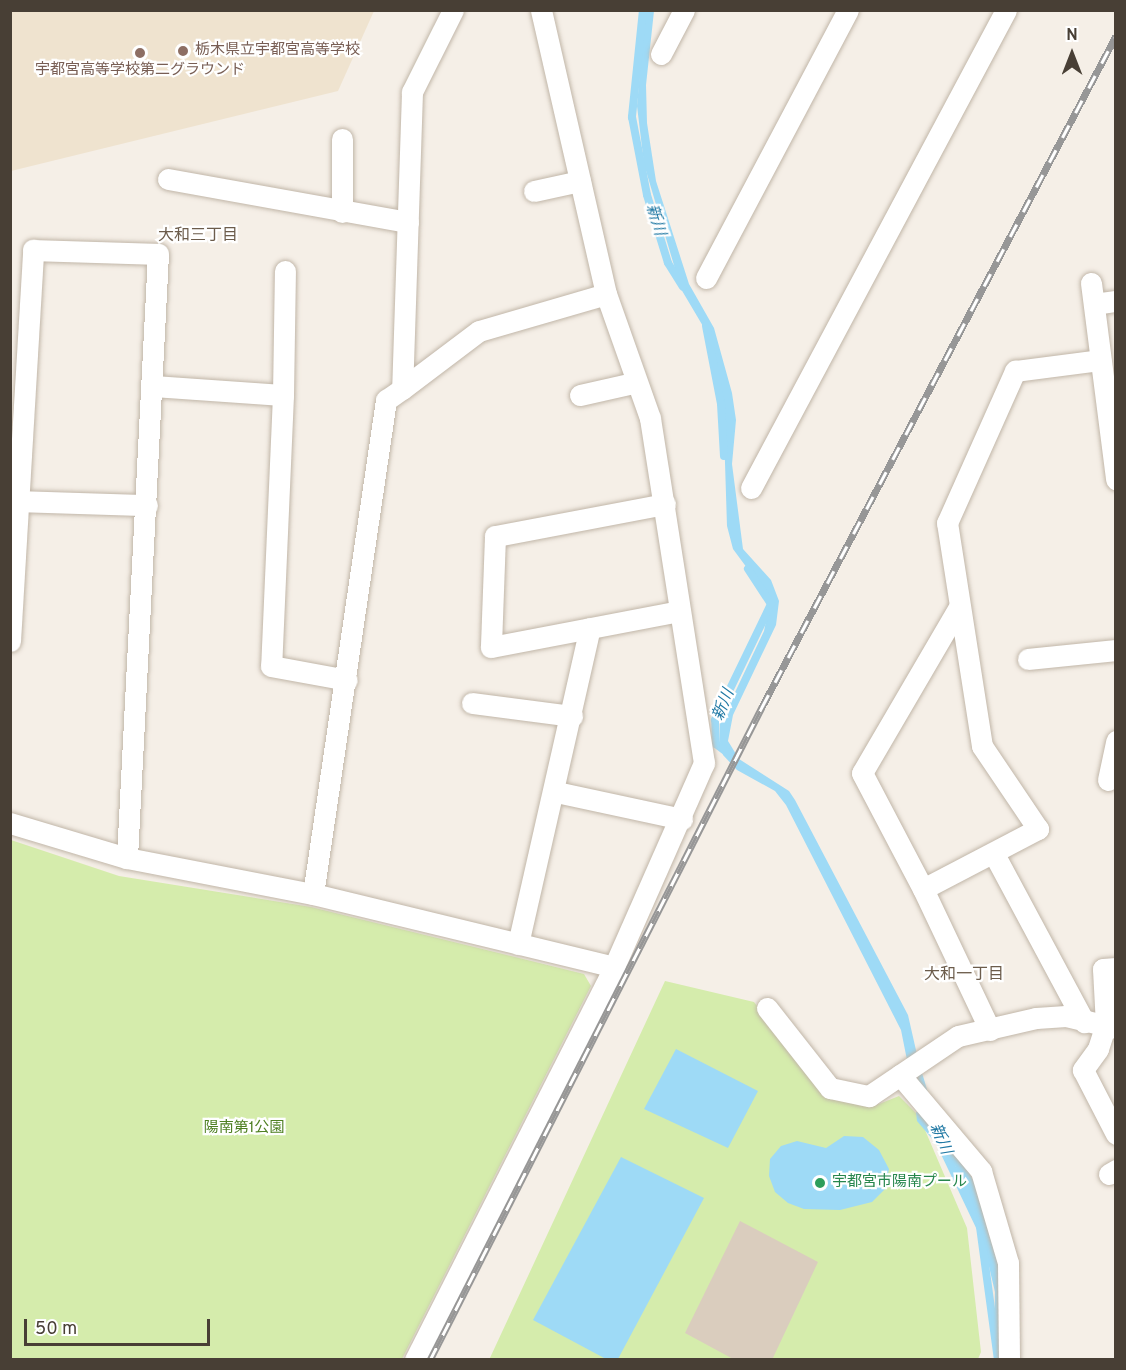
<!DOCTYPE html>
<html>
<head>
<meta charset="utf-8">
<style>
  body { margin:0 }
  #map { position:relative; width:1126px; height:1370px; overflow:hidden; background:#f5efe7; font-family:Overpass,"Noto Sans JP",sans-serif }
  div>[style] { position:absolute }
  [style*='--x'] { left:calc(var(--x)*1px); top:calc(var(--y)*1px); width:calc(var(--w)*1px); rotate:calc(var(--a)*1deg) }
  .education>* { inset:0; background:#efe3cf }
  .green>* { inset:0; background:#d5ecac }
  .water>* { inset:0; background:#9edaf6 }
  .stream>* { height:8px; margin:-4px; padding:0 4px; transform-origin:4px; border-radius:4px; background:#9edaf6 }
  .building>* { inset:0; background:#dacdbe }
  .roads { filter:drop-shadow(0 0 2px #c1b6a8) drop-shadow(0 0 2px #c1b6a8) }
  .street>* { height:21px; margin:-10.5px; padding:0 10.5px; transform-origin:10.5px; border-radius:10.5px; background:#fff }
  .rail>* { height:7px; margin-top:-3.5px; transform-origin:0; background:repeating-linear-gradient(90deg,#fff 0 14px,#979797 0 28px); box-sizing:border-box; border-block:2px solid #979797 }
  .dots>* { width:16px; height:16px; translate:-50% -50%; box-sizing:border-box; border:3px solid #fff; border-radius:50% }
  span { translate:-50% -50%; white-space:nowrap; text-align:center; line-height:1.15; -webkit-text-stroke:4.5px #fff; paint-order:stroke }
  .education-label { font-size:15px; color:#785e54 }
  .left { translate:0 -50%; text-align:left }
  .park-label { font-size:15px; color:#4f8023 }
  .leisure-label { font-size:15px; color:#27864d }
  .water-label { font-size:16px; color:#2179a4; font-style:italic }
  .neighbourhood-label { font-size:16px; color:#6c5c4b }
  .frame { position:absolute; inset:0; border:12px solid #483f35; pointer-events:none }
  .north { position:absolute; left:1042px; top:24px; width:60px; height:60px; -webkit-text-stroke:4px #fff; paint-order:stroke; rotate:0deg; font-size:16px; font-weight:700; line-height:24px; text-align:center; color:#483f35 }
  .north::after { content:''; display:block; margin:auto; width:21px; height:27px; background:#483f35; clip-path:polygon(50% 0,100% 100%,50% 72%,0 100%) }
  .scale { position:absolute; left:24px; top:1319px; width:186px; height:27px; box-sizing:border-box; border:3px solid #483f35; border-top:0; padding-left:8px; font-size:18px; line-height:21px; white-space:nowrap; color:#483f35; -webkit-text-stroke:4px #fff; paint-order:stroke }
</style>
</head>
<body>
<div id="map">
  <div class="education">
    <div style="clip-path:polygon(10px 11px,11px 10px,374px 11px,338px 91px,11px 171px)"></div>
  </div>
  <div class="green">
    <div style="clip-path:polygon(11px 840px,119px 876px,311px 907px,584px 974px,591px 986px,402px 1359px,11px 1359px)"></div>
    <div style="clip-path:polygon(665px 981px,754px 1002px,828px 1096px,874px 1106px,899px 1096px,919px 1116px,967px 1228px,981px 1352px,978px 1359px,489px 1360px)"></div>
  </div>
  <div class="water">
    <div style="clip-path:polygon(645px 11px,654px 11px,646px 85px,647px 123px,656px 181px,689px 284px,714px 328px,732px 393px,736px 420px,732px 464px,743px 549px,771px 580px,779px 601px,776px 625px,733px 715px,728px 741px,739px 759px,789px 791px,795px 800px,908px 1015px,918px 1059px,907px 1060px,901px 1030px,786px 805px,775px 791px,737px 770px,723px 755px,720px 742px,720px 724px,764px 631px,769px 606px,767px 595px,733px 549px,727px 526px,723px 400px,714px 355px,710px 338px,681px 289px,644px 164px,637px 106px)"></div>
    <div style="clip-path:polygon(676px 1049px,758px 1091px,728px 1148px,644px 1109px)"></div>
    <div style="clip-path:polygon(916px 1112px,926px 1113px,959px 1155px,976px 1185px,997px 1257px,1004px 1300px,1002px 1359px,994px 1359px,995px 1292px,979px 1224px,955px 1166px,917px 1121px)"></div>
    <div style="clip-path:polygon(844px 1136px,863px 1137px,879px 1150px,889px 1169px,885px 1189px,872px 1202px,840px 1210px,804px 1209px,788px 1203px,775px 1192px,769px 1176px,770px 1159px,781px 1146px,797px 1141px,826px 1148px)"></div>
    <div style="clip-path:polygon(621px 1157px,704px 1198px,618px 1359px,606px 1359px,533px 1320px)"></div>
  </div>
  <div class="stream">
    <div style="--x:643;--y:10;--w:108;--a:95.9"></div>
    <div style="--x:632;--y:117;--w:79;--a:79.1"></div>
    <div style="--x:647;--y:195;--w:71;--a:72.8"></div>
    <div style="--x:668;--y:263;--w:28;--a:58"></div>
    <div style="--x:706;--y:326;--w:79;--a:79.1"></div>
    <div style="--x:721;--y:404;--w:52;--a:86.7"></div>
    <div style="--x:728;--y:753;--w:15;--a:-143"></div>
    <div style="--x:716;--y:744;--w:24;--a:-92"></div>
    <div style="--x:715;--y:720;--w:129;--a:-64.2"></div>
    <div style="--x:771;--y:604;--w:42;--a:-123.3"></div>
    <div style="--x:916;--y:1067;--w:27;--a:73"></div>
    <div style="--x:942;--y:1147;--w:89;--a:64.6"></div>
    <div style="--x:980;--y:1227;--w:134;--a:82.3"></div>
  </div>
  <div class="building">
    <div style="clip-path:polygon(740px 1221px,818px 1262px,772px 1360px,735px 1360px,685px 1333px)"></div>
  </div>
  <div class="roads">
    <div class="street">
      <div style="--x:453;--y:10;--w:92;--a:116.6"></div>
      <div style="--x:412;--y:92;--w:297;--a:91.9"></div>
      <div style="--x:402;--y:389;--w:19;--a:145"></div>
      <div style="--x:386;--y:400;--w:499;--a:98.4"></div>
      <div style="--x:313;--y:894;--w:310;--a:13.6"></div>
      <div style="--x:661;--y:54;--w:50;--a:-62.4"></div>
      <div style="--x:342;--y:139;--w:73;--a:90"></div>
      <div style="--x:168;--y:179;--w:244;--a:10.2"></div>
      <div style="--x:534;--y:191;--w:47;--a:-12.3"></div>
      <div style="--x:706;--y:278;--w:303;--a:-62.1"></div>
      <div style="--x:1091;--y:283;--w:198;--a:82.7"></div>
      <div style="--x:1094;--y:304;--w:22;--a:-8"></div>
      <div style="--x:153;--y:386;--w:130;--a:4"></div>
      <div style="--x:283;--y:395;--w:124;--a:-89.1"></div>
      <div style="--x:402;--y:389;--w:96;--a:-37"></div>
      <div style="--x:479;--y:331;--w:132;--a:-16.2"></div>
      <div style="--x:283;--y:395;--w:271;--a:92.5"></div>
      <div style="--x:271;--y:666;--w:77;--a:10.4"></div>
      <div style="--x:580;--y:395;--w:58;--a:-12.8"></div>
      <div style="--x:751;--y:488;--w:542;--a:-61.92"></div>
      <div style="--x:18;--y:501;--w:129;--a:1.8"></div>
      <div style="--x:665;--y:504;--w:173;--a:169.3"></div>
      <div style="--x:495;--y:536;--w:111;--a:92.1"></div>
      <div style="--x:491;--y:647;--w:192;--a:-10.8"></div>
      <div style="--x:959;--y:607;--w:192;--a:120.3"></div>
      <div style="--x:862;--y:773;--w:131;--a:62.3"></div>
      <div style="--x:923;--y:889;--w:156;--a:64.6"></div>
      <div style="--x:10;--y:641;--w:392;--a:-86.6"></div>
      <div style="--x:33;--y:250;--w:125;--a:1.8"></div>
      <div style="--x:158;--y:254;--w:605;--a:92.94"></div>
      <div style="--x:1028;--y:659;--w:88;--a:-5.8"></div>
      <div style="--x:472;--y:703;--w:101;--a:7.4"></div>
      <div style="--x:1108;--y:780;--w:40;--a:-78"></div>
      <div style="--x:556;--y:792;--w:129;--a:12.1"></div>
      <div style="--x:10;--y:823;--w:122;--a:16.7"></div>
      <div style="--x:127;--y:858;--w:189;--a:11"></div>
      <div style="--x:994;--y:854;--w:191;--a:61.8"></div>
      <div style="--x:923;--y:889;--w:130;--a:-27.6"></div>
      <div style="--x:1038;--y:829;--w:100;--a:-124"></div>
      <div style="--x:982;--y:746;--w:226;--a:-98.9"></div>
      <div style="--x:947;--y:523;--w:167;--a:-65.9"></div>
      <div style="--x:1015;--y:371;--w:86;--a:-7.4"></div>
      <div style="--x:518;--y:944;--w:324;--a:-77.2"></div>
      <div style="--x:1116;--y:968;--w:13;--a:176"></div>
      <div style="--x:1103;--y:969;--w:55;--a:86.9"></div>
      <div style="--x:1106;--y:1024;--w:26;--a:108"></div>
      <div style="--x:1098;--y:1049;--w:26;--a:126"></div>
      <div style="--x:1083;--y:1070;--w:72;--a:62.7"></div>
      <div style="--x:767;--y:1008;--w:102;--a:51.8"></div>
      <div style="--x:830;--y:1088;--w:40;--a:12"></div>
      <div style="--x:869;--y:1096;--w:107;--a:-34"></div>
      <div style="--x:958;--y:1036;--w:80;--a:-13"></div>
      <div style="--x:1036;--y:1018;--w:30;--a:-4"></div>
      <div style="--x:1066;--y:1016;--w:51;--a:13.5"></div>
      <div style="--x:900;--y:1075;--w:126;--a:49.8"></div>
      <div style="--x:981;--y:1171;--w:96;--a:73.6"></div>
      <div style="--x:1008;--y:1263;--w:97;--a:89.4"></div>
      <div style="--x:1109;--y:1174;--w:8;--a:-30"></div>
      <div style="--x:415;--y:1360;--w:441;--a:-63.1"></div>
      <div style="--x:614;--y:967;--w:223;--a:-66.2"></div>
      <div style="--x:704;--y:763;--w:349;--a:-98.9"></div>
      <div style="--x:650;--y:418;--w:132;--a:-109.5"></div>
      <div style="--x:606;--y:294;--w:291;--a:-102.9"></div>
    </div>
  </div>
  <div class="rail">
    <div style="--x:430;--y:1360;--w:733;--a:-63.05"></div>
    <div style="--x:762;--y:707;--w:759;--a:-62.19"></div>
  </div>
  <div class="dots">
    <div style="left:183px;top:51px;background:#8d6e63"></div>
    <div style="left:140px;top:53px;background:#8d6e63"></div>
    <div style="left:820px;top:1183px;background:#2e9e5b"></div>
  </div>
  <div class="education-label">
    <span class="left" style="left:195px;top:51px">栃木県立宇都宮高等学校</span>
    <span style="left:140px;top:71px">宇都宮高等学校第二グラウンド</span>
  </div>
  <div class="park-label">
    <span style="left:244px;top:1129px">陽南第1公園</span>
  </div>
  <div class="leisure-label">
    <span class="left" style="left:832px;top:1183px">宇都宮市陽南プール</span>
  </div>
  <div class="water-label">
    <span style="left:655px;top:220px;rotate:73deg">新川</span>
    <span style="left:724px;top:705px;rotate:-68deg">新川</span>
    <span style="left:940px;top:1139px;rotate:67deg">新川</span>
  </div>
  <div class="neighbourhood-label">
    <span style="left:198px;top:236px">大和三丁目</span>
    <span style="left:964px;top:975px">大和一丁目</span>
  </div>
  <div class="frame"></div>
  <div class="north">N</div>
  <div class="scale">50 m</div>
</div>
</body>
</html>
